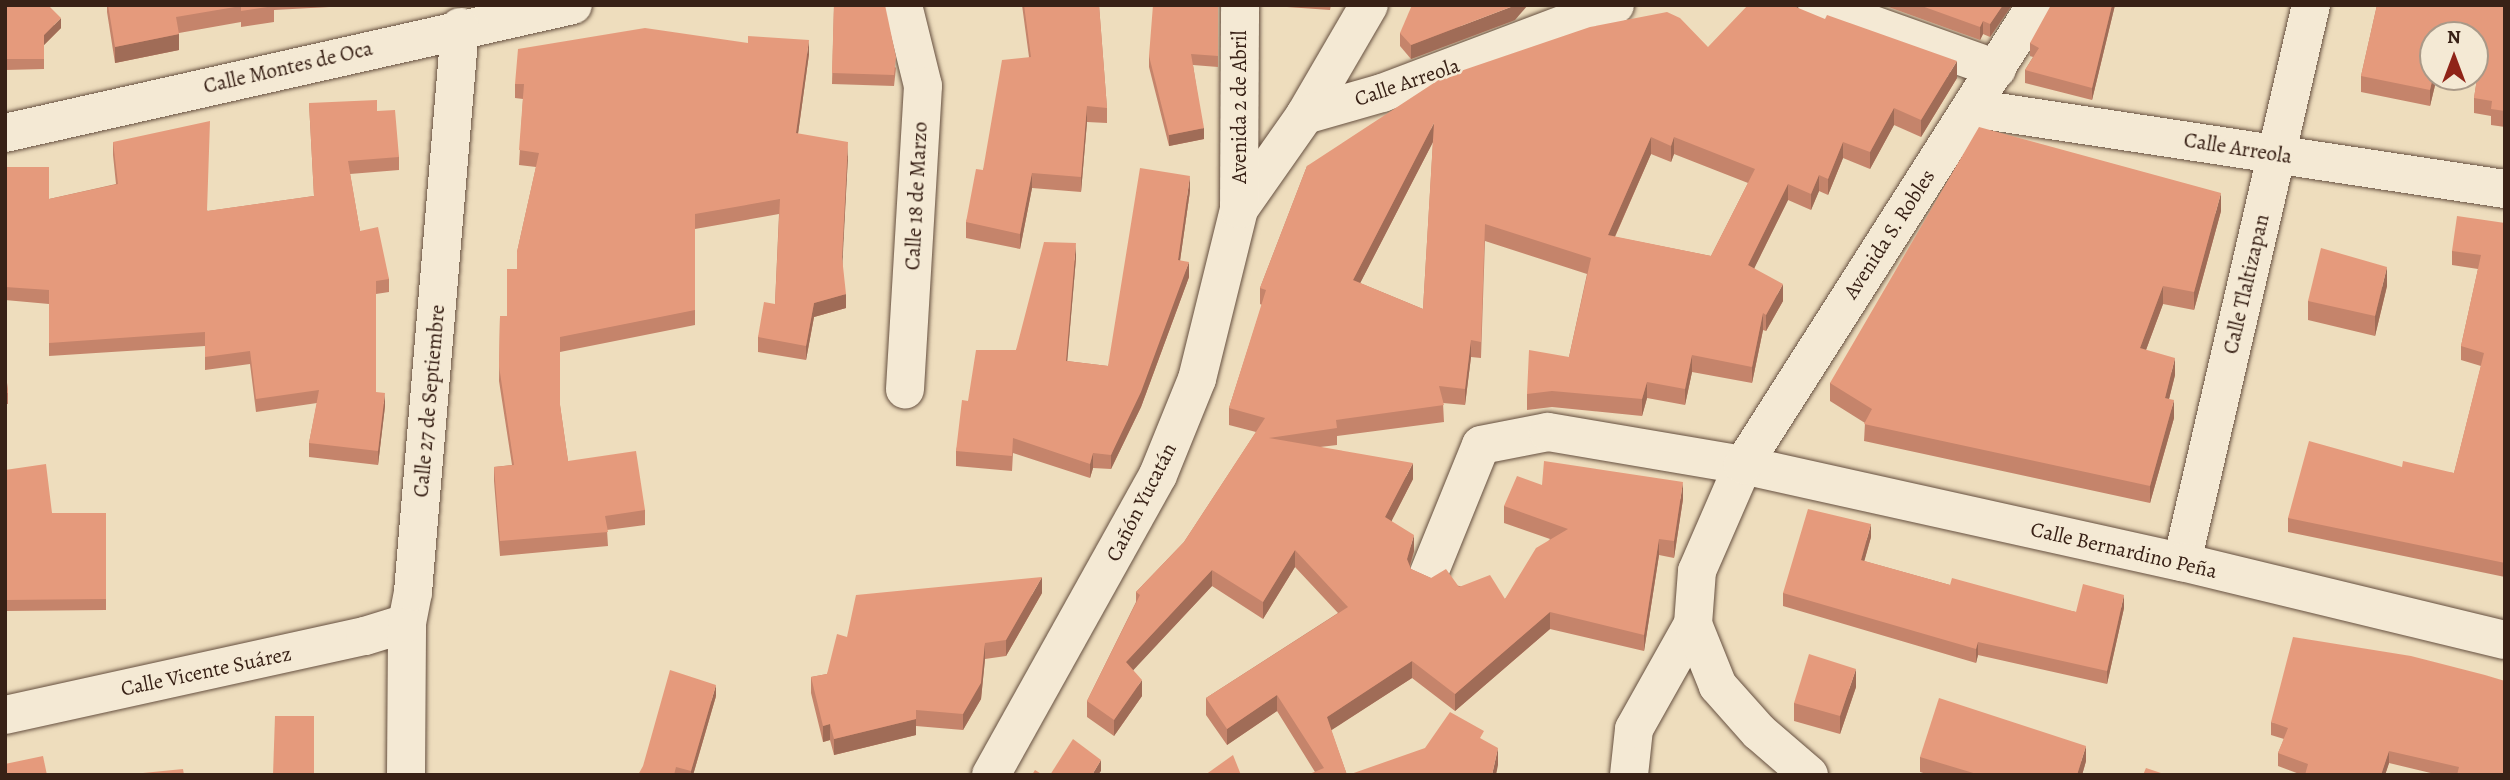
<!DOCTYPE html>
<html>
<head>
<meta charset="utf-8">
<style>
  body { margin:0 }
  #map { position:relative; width:2510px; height:780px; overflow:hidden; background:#eeddbd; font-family:Alegreya,serif }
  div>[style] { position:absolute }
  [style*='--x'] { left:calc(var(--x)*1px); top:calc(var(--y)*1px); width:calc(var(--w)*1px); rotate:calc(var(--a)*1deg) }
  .roads { filter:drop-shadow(0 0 2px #665040) drop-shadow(0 0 2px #665040) }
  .minor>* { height:38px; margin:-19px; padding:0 19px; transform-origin:19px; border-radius:19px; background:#f4e9d4 }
  .wall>* { inset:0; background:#c5846b }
  .shaded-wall>* { inset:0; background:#a06c57 }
  .building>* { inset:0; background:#e59a7c }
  span { translate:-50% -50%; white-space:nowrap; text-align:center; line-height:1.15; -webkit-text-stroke:5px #f4e9d4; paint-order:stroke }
  .street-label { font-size:21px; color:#382116 }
  .frame { position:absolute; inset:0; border:7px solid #382116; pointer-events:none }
  .north { position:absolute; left:2419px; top:21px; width:70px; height:70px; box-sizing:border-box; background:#f4e9d4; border:2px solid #a99988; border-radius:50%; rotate:0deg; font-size:19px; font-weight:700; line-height:28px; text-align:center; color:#382116 }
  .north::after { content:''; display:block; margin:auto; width:24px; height:32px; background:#8f2418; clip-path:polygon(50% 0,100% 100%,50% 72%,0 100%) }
</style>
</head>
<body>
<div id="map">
  <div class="roads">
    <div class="minor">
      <div style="--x:903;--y:5;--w:83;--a:76.1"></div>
      <div style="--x:923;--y:86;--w:304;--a:93.4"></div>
      <div style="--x:1817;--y:5;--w:191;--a:19.6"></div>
      <div style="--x:1971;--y:108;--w:540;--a:8.63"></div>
      <div style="--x:1305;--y:115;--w:127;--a:-59.8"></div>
      <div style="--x:5;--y:133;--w:582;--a:-12.7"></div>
      <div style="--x:1239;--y:209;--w:115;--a:-54.9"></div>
      <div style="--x:1305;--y:115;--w:80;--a:-15.9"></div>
      <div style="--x:1382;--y:93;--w:249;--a:-20.7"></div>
      <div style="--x:2182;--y:562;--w:572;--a:-76.96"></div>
      <div style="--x:1429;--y:573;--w:138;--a:-67.9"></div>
      <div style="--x:1481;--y:445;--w:68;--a:-11"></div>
      <div style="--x:1548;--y:432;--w:198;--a:9.6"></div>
      <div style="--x:1743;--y:465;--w:450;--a:12.5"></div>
      <div style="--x:2182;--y:562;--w:332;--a:13.6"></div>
      <div style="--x:5;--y:715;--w:369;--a:-12.4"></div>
      <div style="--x:365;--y:636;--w:44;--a:-17.2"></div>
      <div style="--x:406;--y:775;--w:152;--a:-89.6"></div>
      <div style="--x:407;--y:623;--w:32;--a:-79"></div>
      <div style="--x:413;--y:592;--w:567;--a:-85.24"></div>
      <div style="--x:991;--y:775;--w:343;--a:-60.9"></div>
      <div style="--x:1158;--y:475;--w:104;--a:-67.9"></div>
      <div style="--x:1197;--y:379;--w:175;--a:-76.1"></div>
      <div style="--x:1239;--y:209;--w:204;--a:-89.7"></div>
      <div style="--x:1629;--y:775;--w:46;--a:-83.8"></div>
      <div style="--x:1634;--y:729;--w:120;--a:-60.7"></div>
      <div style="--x:1809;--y:775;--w:66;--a:-139.3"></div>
      <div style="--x:1759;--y:732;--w:62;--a:-131.7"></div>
      <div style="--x:1718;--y:686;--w:67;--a:-112"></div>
      <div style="--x:1693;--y:624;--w:53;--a:-85.7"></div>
      <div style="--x:1697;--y:571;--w:116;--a:-66.5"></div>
      <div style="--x:1743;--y:465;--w:545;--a:-57.5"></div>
    </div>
  </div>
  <div class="wall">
    <div style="clip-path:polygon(5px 5px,61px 28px,44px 45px,44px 69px,5px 70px)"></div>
    <div style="clip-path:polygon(107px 5px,366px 5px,274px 10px,274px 22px,241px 27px,241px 22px,179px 33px,179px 50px,115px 63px,107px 12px)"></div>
    <div style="clip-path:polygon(834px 5px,896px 68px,894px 86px,832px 84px)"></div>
    <div style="clip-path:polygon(1022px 5px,1099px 5px,1107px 108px,1107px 123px,1087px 122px,1081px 192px,1032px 188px,1020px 249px,966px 238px,966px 222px,983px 170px,1029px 57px)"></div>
    <div style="clip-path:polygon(1218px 5px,1218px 67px,1193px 65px,1204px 139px,1169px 146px,1149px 67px,1149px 56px)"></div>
    <div style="clip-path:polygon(1287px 5px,1331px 5px,1330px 10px,1287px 7px)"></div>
    <div style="clip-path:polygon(1883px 5px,2012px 5px,1990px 37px,1983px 34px,1980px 40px)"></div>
    <div style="clip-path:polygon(2115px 5px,2092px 100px,2025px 83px,2025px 70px,2033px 57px,2030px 56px,2030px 43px)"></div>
    <div style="clip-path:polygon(2377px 5px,2505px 5px,2505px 127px,2491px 125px,2491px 116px,2474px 113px,2474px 98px,2478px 73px,2475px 73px,2475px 35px,2433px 35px,2433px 77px,2437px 77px,2430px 106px,2361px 92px,2361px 76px)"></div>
    <div style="clip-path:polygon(1515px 20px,1411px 59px,1400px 46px,1400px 33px)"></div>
    <div style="clip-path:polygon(evenodd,1708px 47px,1957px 78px,1921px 137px,1894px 125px,1870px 169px,1843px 158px,1828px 195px,1819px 191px,1811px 210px,1788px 200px,1754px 268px,1783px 301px,1766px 331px,1763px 330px,1752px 383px,1692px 372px,1685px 405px,1647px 398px,1642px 416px,1552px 407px,1527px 410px,1527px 394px,1569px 357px,1587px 274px,1485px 241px,1481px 358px,1471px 357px,1465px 405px,1443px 403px,1444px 422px,1337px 436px,1337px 445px,1320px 447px,1413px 479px,1391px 521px,1414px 551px,1410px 566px,1411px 569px,1431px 578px,1505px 599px,1550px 539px,1504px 523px,1504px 506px,1542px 485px,1683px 499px,1674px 558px,1659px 555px,1644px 651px,1550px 629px,1455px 711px,1412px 678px,1331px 730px,1347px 775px,1315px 772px,1277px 711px,1227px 745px,1206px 715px,1206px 698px,1338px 613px,1295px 567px,1263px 619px,1212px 586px,1133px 670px,1142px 696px,1114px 736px,1087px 717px,1087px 701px,1136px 602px,1136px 592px,1184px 542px,1256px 432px,1229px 425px,1229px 408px,1262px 305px,1260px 304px,1260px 288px,1307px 166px,1708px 47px,1433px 142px,1423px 309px,1360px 283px,1433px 142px,1708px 47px,1651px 154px,1671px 162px,1674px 154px,1748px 183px,1711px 256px,1615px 237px,1651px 154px)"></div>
    <div style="clip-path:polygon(809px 54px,798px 134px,848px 156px,842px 261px,846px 308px,814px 317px,806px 360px,758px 352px,758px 337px,775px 304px,779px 214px,695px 229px,695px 325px,560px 352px,560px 405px,568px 461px,645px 510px,645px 525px,607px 530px,608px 546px,500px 556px,494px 481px,494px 467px,512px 465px,499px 381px,500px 316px,507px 316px,517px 269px,517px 252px,536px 167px,519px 165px,523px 99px,515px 98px,515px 84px)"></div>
    <div style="clip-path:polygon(309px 103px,377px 111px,399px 157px,399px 170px,350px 174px,360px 231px,389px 279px,389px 292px,376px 294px,376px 392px,385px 406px,378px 465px,309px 457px,309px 443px,317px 403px,256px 412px,250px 364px,205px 370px,205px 346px,49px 356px,49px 304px,5px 300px,5px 167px,49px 199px,116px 184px,113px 155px,113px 142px,208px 211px,314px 196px)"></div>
    <div style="clip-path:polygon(1190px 191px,1180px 260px,1189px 277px,1141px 407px,1111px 469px,1093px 468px,1090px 478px,1013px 453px,1012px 471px,956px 466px,956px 451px,968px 401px,1016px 350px,1076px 258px,1067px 361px,1108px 366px)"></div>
    <div style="clip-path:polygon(2221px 211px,2194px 310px,2163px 304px,2146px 350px,2175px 375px,2169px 399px,2174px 418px,2150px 503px,1864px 441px,1865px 423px,1830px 401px,1830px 383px)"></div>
    <div style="clip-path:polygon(2505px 223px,2505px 577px,2288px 532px,2288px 518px,2402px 467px,2454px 473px,2481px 366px,2461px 360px,2461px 346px,2478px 269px,2452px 265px,2452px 251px)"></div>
    <div style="clip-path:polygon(2387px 286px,2375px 336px,2308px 320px,2308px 301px)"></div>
    <div style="clip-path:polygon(5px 363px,8px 393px,8px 404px,5px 404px)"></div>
    <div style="clip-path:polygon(5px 470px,52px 513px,106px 513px,106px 610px,5px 611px)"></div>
    <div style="clip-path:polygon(1871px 537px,1864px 561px,1950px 585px,2076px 612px,2124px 608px,2107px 684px,1978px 655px,1976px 663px,1783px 606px,1783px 593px)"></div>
    <div style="clip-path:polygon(1042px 593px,1006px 656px,985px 659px,981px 699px,963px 730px,916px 726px,916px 735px,834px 755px,830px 740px,823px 742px,811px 693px,811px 677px,827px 674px,847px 637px)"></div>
    <div style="clip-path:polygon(1856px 687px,1840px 734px,1794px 721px,1794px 703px)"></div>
    <div style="clip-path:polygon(716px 696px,693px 775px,638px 775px)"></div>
    <div style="clip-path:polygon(2271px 722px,2505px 775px,2439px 775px,2389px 763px,2385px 775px,2302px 775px,2278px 766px,2278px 753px,2284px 739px,2271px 735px)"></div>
    <div style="clip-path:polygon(1920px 757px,2086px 761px,2082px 775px,1930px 775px,1920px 772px)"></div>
  </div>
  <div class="shaded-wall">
    <div style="clip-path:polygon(1516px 5px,1528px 5px,1515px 20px,1411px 59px,1411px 45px)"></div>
    <div style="clip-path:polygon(2003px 5px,2012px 5px,1990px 37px,1990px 24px)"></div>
    <div style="clip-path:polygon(2112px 5px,2115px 5px,2092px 100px,2092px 88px)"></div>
    <div style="clip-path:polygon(61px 18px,61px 28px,44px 45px,44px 35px)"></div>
    <div style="clip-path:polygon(1983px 21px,1983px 34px,1980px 40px,1980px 27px)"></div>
    <div style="clip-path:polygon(179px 34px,179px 50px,115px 63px,115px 47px)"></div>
    <div style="clip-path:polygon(809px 40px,809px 54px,796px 148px,796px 133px)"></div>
    <div style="clip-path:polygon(1957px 61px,1957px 78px,1921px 137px,1921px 120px)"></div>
    <div style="clip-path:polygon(2433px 77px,2437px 77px,2430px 106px,2430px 90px)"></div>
    <div style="clip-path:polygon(1087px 106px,1087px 122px,1081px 192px,1081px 177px)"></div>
    <div style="clip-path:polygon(1894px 108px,1894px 125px,1870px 169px,1870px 152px)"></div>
    <div style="clip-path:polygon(1434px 123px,1434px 140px,1353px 297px,1353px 280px)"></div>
    <div style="clip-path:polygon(1204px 128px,1204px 139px,1169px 146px,1169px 135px)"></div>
    <div style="clip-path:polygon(1651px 137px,1651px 154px,1608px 252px,1608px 235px)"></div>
    <div style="clip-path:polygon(1674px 137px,1674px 154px,1671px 162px,1671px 146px)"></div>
    <div style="clip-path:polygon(848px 142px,848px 156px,842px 271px,842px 257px)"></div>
    <div style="clip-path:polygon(1843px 142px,1843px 158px,1828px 195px,1828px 179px)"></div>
    <div style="clip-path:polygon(1032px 173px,1032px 188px,1020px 249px,1020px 234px)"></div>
    <div style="clip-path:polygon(1819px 175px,1819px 191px,1811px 210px,1811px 194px)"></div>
    <div style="clip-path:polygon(1190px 176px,1190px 191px,1178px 275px,1178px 260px)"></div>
    <div style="clip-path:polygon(1788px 184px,1788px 200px,1748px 281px,1748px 265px)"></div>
    <div style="clip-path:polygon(2221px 193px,2221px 211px,2194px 310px,2194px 292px)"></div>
    <div style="clip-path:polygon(1076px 243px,1076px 258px,1066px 376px,1066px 361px)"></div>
    <div style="clip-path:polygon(1189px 262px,1189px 277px,1141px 407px,1111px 469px,1111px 455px)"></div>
    <div style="clip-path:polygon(2387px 267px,2387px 286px,2375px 336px,2375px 316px)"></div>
    <div style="clip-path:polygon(1783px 284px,1783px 301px,1766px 331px,1766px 315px)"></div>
    <div style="clip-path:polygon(2163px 286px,2163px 304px,2140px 366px,2140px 348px)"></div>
    <div style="clip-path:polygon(846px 294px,846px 308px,814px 317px,806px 360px,806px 346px,814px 303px)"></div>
    <div style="clip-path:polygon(1763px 313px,1763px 330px,1752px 383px,1752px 367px)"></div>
    <div style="clip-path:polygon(1471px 340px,1471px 357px,1465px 405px,1465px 389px)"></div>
    <div style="clip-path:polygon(1692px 355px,1692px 372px,1685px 405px,1685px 389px)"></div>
    <div style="clip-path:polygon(2175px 358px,2175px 375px,2165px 415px,2165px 398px)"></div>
    <div style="clip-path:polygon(1647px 382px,1647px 398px,1642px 416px,1642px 399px)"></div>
    <div style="clip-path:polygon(385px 393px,385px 406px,378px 465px,378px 451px)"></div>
    <div style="clip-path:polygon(2174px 400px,2174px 418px,2150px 503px,2150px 486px)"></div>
    <div style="clip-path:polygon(1093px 453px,1093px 468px,1090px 478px,1090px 464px)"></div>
    <div style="clip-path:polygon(1413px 463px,1413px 479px,1385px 534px,1385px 517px)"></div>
    <div style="clip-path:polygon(1683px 482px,1683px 499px,1674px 558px,1674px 541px)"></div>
    <div style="clip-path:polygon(1871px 524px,1871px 537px,1861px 573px,1861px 560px)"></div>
    <div style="clip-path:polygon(1414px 535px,1414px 551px,1407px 575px,1407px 559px)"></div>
    <div style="clip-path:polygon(1659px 539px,1659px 555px,1644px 651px,1644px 635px)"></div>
    <div style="clip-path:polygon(1295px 550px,1295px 567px,1263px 619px,1263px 602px)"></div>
    <div style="clip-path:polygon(1212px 570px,1212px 586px,1126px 678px,1126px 662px)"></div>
    <div style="clip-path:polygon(1042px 577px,1042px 593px,1006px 656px,1006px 640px)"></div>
    <div style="clip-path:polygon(2124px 595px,2124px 608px,2107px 684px,2107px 671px)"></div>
    <div style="clip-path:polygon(1550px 612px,1550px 629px,1455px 711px,1455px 694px)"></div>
    <div style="clip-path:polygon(1978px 642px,1978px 655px,1976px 663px,1976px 649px)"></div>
    <div style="clip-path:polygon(985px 643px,985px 659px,981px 699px,963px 730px,963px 714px)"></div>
    <div style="clip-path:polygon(1412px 661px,1412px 678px,1327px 733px,1327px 717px)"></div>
    <div style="clip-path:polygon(1856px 669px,1856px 687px,1840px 734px,1840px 716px)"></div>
    <div style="clip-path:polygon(1142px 680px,1142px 696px,1114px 736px,1114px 720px)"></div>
    <div style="clip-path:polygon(716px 685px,716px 696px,693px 775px,691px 775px,691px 771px)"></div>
    <div style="clip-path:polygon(1277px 695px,1277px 711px,1227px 745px,1227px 729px)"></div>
    <div style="clip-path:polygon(916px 719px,916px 735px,834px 755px,834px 739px)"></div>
    <div style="clip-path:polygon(830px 724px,830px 740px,823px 742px,823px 726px)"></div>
    <div style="clip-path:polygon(2086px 746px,2086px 761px,2082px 775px,2077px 775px)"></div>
    <div style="clip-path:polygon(1498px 748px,1498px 765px,1496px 775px,1492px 775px)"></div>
    <div style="clip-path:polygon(2389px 751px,2389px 763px,2385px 775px,2381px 775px)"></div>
    <div style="clip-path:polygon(1101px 760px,1101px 771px,1098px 775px,1092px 775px)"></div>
  </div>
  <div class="building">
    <div style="clip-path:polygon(5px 5px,48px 5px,61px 18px,44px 35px,44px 59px,5px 59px)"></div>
    <div style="clip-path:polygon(108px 5px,274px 5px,274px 6px,241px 11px,241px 6px,176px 17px,179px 34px,115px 47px)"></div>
    <div style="clip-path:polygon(834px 5px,885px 5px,896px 57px,894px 75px,832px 73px)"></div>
    <div style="clip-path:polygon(1024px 5px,1099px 5px,1107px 108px,1087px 106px,1081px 177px,1032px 173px,1020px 234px,966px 222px,976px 169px,983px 170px,1002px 60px,1031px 57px)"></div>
    <div style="clip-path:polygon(1153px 5px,1218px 5px,1218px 56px,1191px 54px,1204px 128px,1169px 135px,1149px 56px)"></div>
    <div style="clip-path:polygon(1412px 5px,1516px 5px,1411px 45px,1400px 33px)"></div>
    <div style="clip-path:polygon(evenodd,1748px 5px,1791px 5px,1825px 19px,1827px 15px,1957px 61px,1921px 120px,1894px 108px,1870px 152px,1843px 142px,1828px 179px,1819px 175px,1811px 194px,1788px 184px,1748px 265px,1783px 284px,1766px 315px,1763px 313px,1752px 367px,1692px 355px,1685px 389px,1647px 382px,1642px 399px,1552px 391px,1527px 394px,1529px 350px,1569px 357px,1591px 258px,1485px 224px,1481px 342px,1471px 340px,1465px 389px,1439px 386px,1444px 405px,1336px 420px,1337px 428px,1269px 438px,1413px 463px,1385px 517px,1414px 535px,1407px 559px,1411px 569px,1431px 578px,1446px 569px,1459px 587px,1490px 575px,1505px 599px,1536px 548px,1568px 529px,1504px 506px,1517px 476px,1542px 485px,1544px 461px,1683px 482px,1674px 541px,1659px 539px,1644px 635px,1550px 612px,1455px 694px,1412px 661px,1327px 717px,1347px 775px,1307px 775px,1324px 768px,1277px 695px,1227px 729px,1206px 698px,1348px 607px,1295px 550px,1263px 602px,1212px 570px,1126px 662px,1142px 680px,1114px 720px,1087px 701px,1140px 595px,1136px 592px,1184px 542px,1265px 418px,1229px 408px,1266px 290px,1260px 288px,1307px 166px,1443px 77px,1590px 27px,1667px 12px,1680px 18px,1708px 47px,1748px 5px,1434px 123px,1423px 309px,1353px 280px,1434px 123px,1748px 5px,1651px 137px,1671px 146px,1674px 137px,1755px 169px,1711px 256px,1608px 235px,1651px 137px)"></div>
    <div style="clip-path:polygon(1919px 5px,2003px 5px,1990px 24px,1983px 21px,1980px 27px)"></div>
    <div style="clip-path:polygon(2051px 5px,2112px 5px,2092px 88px,2025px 70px,2039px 48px,2030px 43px)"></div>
    <div style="clip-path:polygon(2377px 5px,2505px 5px,2505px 111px,2491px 109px,2492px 101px,2474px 98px,2480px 58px,2475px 57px,2475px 35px,2433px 35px,2433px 77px,2430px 90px,2361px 76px)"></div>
    <div style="clip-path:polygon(645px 28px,748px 43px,748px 36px,809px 40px,796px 133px,848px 142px,842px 257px,846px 294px,814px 303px,806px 346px,758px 337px,764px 302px,775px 304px,780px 199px,695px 214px,695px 310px,560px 337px,560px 405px,568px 461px,636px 451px,645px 510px,605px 516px,608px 532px,500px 541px,494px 467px,514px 465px,499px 366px,500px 316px,507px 316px,507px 269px,517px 269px,517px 252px,539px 153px,519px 150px,524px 84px,515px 84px,518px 49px)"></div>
    <div style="clip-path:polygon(377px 100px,377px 111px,395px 110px,399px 157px,348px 161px,360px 231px,378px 227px,389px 279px,376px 281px,376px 392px,385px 393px,378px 451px,309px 443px,319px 390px,256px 399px,250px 351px,205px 357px,205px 332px,49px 343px,49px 290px,5px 287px,5px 167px,49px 167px,49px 199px,118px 184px,113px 142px,210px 121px,207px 211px,314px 196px,309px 103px)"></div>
    <div style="clip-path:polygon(1979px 127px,2221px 193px,2194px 292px,2163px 286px,2140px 348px,2175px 358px,2165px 398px,2174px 400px,2150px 486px,1864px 424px,1872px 409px,1830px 383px)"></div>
    <div style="clip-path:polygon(1140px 168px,1190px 176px,1178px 260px,1189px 262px,1141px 392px,1111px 455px,1093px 453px,1090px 464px,1013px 438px,1012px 456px,956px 451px,962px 400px,968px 401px,976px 350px,1016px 350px,1044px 242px,1076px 243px,1066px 361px,1108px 366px)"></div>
    <div style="clip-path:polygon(2457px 216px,2505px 223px,2505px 563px,2288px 518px,2309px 441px,2402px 467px,2403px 461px,2454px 473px,2484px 353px,2461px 346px,2481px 255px,2452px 251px)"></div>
    <div style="clip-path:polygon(2321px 248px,2387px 267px,2375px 316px,2308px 301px)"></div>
    <div style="clip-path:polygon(5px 363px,8px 393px,5px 393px)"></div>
    <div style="clip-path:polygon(46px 464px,52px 513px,106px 513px,106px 599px,5px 600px,5px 470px)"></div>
    <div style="clip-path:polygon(1808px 509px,1871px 524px,1861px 560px,1950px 585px,1952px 578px,2076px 612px,2083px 584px,2124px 595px,2107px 671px,1978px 642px,1976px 649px,1783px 593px)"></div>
    <div style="clip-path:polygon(1042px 577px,1006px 640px,985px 643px,981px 683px,963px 714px,916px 710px,916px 719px,834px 739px,830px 724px,823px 726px,811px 677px,827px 674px,837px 634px,847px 637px,856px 595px)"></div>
    <div style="clip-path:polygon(2293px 637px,2411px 656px,2485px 675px,2505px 681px,2505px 775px,2457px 775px,2459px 767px,2389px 751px,2381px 775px,2305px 775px,2308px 764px,2278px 753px,2288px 728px,2271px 722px)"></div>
    <div style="clip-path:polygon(1809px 654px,1856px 669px,1840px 716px,1794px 703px)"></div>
    <div style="clip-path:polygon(670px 670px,716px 685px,691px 771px,676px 767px,674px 775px,638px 775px,643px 766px)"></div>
    <div style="clip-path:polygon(1939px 698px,2086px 746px,2077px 775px,1980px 775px,1920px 757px)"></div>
    <div style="clip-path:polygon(1450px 712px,1484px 731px,1480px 738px,1498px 748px,1492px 775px,1348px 775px,1425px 748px)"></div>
    <div style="clip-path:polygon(275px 716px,314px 716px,314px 775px,273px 775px)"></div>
    <div style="clip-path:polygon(1073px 739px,1101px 760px,1092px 775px,1050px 775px)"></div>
    <div style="clip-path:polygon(1233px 755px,1241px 775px,1205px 775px)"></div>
    <div style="clip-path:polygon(43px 756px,47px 775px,5px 775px,5px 764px)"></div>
    <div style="clip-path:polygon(2146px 768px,2167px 775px,2143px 775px)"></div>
    <div style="clip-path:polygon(183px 769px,184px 775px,143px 775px,143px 773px)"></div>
    <div style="clip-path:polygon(1035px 770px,1043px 775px,1032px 775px)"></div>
  </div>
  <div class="street-label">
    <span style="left:288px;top:67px;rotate:-13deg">Calle Montes de Oca</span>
    <span style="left:1407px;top:82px;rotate:-19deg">Calle Arreola</span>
    <span style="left:1239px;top:107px;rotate:-90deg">Avenida 2 de Abril</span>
    <span style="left:2238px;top:148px;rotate:9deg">Calle Arreola</span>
    <span style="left:916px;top:196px;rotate:-87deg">Calle 18 de Marzo</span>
    <span style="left:1889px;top:234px;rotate:-57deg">Avenida S. Robles</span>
    <span style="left:2246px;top:284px;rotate:-77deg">Calle Tlaltizapan</span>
    <span style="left:429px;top:401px;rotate:-85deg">Calle 27 de Septiembre</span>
    <span style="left:1141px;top:502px;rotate:-63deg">Cañón Yucatán</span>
    <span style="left:2124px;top:550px;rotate:13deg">Calle Bernardino Peña</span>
    <span style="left:206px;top:671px;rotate:-12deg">Calle Vicente Suárez</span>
  </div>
  <div class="frame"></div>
  <div class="north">N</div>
</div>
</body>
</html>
